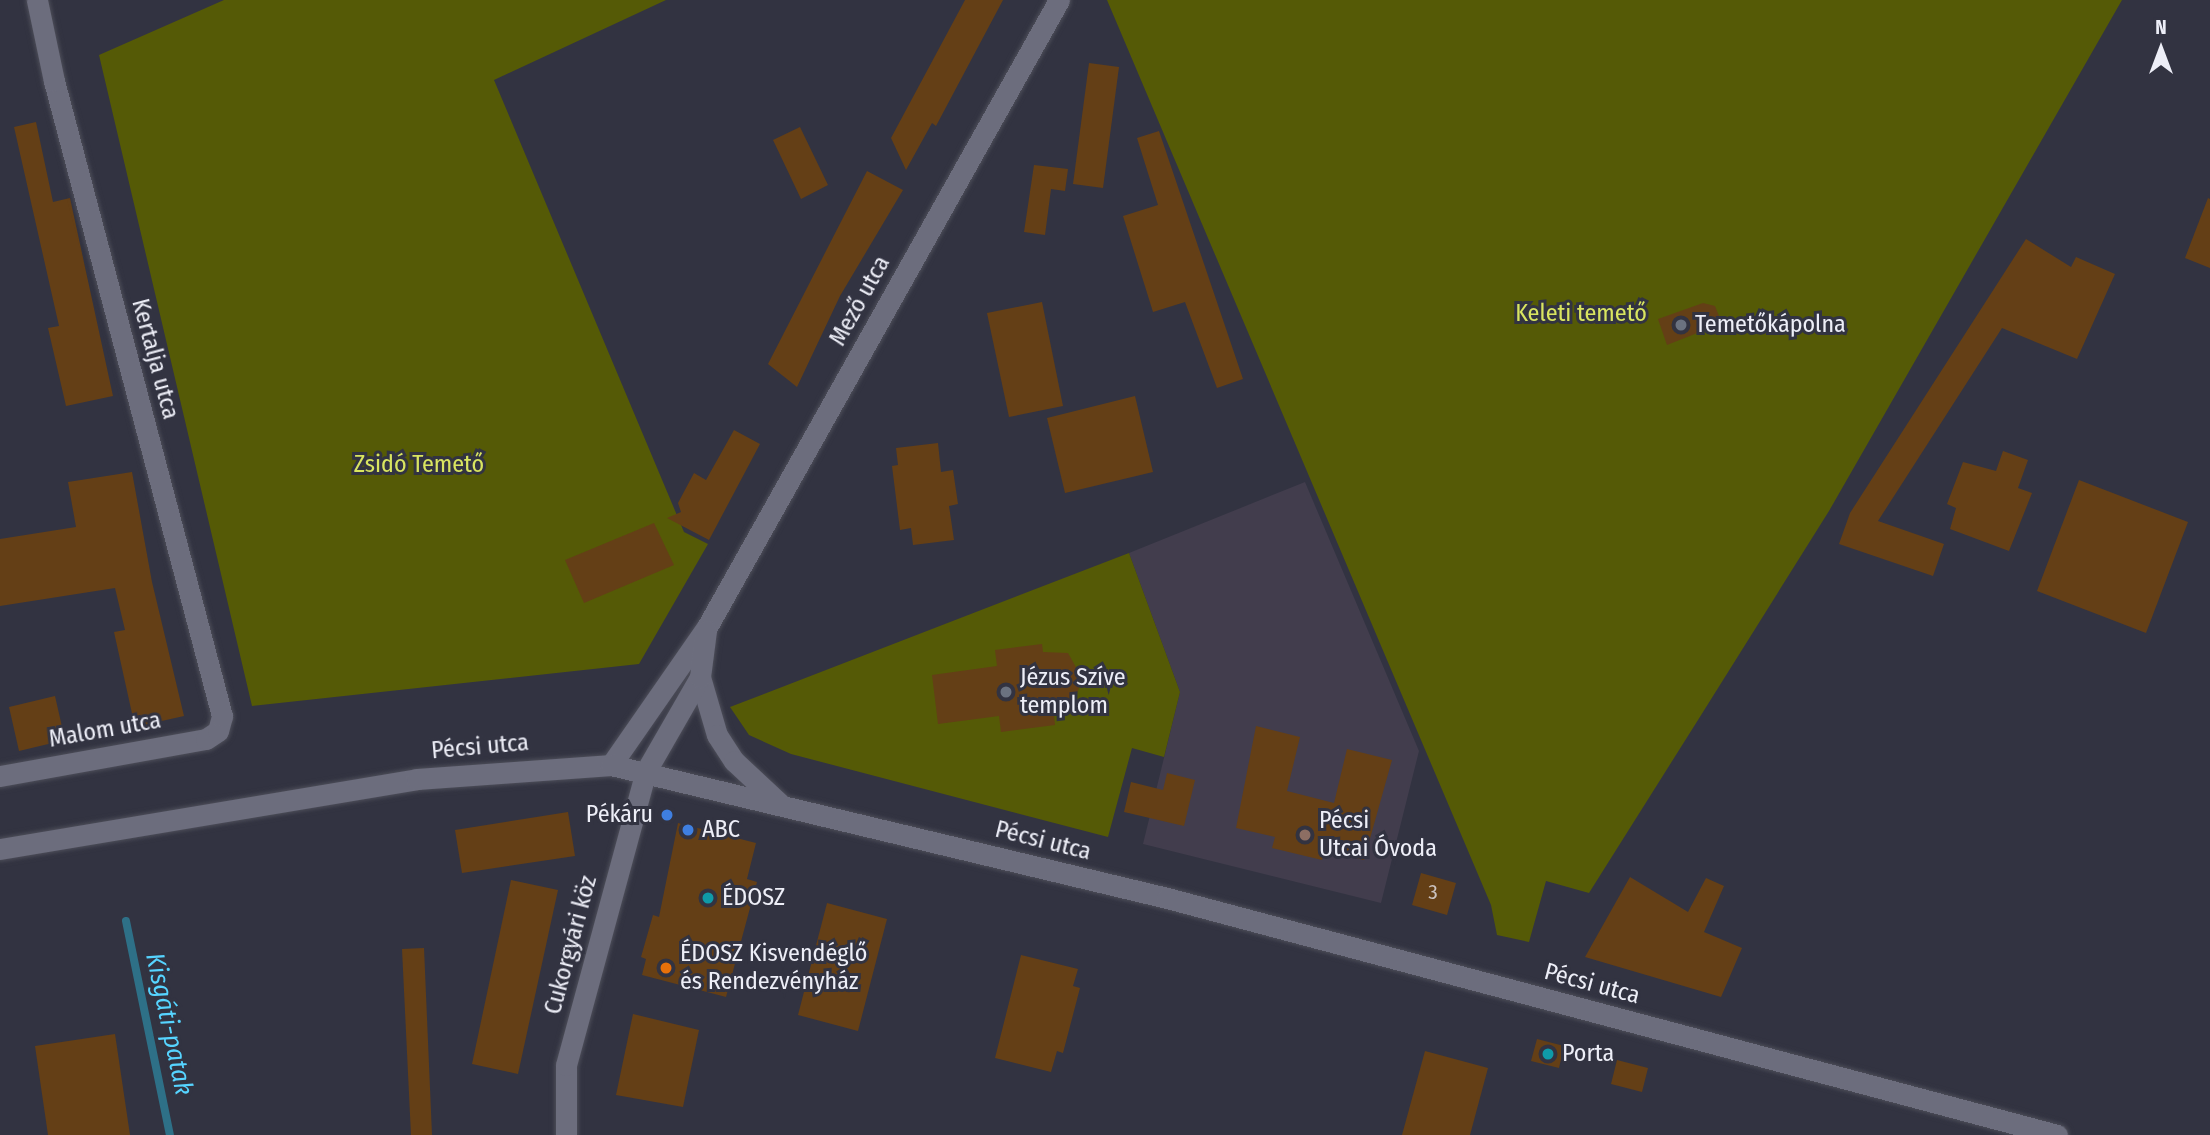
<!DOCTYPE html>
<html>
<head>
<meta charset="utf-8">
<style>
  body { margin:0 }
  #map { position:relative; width:2210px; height:1135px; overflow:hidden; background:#323341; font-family:"Fira Sans Condensed",sans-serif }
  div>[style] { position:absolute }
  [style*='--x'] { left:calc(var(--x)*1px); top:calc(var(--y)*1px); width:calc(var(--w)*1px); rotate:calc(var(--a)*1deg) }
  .education>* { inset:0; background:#423d4d }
  .green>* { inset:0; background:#555a06 }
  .stream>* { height:8px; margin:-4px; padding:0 4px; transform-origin:4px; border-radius:4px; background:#2e7087 }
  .building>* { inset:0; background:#643f16 }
  .roads { filter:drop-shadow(0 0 2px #4d4e59) drop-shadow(0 0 2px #4d4e59) }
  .street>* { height:21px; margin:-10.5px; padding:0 10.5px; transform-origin:10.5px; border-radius:10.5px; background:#6c6d7d }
  .secondary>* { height:21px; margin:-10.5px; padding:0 10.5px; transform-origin:10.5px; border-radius:10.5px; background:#6c6d7d }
  .dots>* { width:19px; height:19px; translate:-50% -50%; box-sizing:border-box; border:4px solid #323341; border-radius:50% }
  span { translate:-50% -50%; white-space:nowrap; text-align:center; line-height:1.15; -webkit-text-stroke:6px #323341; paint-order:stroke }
  .number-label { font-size:21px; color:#cbc2bf }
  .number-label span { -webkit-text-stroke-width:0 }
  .street-label { font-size:24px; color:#edeef7 }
  .park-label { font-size:24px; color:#d9e560 }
  .poi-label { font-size:24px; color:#edeef7 }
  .left { translate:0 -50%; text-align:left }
  .right { translate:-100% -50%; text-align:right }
  .water-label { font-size:26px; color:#56d4ff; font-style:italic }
  .north { position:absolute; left:2126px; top:14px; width:70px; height:70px; -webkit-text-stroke:5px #323341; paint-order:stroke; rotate:0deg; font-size:19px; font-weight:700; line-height:28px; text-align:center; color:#edeef7 }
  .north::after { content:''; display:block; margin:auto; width:24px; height:32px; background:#edeef7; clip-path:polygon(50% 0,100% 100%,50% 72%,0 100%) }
</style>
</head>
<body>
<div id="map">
  <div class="education">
    <div style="clip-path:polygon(1305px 482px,1419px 751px,1381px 903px,1143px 844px,1180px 692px,1129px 553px)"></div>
  </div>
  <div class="green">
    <div style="clip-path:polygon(224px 0,666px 0,494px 80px,684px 532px,708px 544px,639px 664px,252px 706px,99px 55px)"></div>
    <div style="clip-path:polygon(1107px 0,2122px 0,1829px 511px,1698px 720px,1589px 893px,1546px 881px,1529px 942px,1497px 935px,1491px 905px)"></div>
    <div style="clip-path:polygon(1129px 553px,1180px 692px,1164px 757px,1132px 748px,1108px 837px,791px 754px,749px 735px,730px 707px)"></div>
  </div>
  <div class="stream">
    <div style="--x:126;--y:921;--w:218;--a:78.4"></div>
  </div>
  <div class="building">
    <div style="clip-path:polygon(965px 0,1003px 0,936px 126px,932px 123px,906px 170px,891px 138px)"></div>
    <div style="clip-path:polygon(1089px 63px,1119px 67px,1103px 188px,1073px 184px)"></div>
    <div style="clip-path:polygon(36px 122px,53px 202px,70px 198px,113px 396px,66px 406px,48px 328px,59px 326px,14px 127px)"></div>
    <div style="clip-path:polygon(800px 127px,828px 185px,801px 199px,773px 140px)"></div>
    <div style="clip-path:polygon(1159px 131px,1243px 379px,1217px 388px,1185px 302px,1153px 312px,1123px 216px,1158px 205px,1137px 138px)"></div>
    <div style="clip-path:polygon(1034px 165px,1068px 169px,1065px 191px,1051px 189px,1045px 235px,1024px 232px)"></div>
    <div style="clip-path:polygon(867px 171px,903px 190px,840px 296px,797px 387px,768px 364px)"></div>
    <div style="clip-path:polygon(2208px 198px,2210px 199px,2210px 268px,2185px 258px)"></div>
    <div style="clip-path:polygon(2026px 239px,2071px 267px,2076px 257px,2115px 274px,2077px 359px,2002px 328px,1878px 521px,1944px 544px,1933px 576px,1839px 544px,1850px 513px)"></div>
    <div style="clip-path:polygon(1042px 302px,1063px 406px,1009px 417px,987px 313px)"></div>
    <div style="clip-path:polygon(1703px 303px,1715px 306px,1719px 316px,1715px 326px,1667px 345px,1658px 319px)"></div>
    <div style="clip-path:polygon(1135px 396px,1153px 472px,1065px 493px,1047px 418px)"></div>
    <div style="clip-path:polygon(734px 430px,760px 444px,709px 540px,667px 518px,681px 512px,678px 503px,694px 473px,706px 480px)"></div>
    <div style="clip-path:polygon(938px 443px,941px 472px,953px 470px,958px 504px,949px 506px,954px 540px,913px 545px,911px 528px,900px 530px,892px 466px,898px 465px,896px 448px)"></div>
    <div style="clip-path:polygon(2003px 451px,2028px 460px,2018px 488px,2032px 493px,2009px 551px,1950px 529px,1956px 508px,1947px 504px,1963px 462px,1996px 471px)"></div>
    <div style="clip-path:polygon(132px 472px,152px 582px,184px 716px,135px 727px,114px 632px,125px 630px,115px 588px,0 606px,0 539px,76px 527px,68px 482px)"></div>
    <div style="clip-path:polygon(2079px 480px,2188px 522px,2146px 633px,2037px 591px)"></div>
    <div style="clip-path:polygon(654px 523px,674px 565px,584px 603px,565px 560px)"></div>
    <div style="clip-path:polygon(1042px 644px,1043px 652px,1068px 653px,1082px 678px,1073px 707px,1054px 715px,1055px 725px,1001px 732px,999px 716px,938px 724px,932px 675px,997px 666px,995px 650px)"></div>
    <div style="clip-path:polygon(55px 696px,65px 740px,19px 751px,9px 707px)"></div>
    <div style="clip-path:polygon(1256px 726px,1300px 737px,1287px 791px,1334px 803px,1347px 749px,1392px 760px,1364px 860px,1325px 850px,1322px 860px,1272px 848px,1275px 837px,1236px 828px)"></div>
    <div style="clip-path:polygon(1167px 773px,1195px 780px,1184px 826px,1124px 812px,1131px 782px,1163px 790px)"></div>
    <div style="clip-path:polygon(568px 812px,575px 856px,462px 873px,455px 830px)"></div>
    <div style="clip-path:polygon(678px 823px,756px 843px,747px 879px,757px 882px,726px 997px,642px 975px,646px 959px,641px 957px,653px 915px,659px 917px)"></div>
    <div style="clip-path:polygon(1421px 873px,1456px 883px,1447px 915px,1412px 905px)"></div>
    <div style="clip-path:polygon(1630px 877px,1688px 912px,1706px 878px,1724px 886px,1704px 932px,1742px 948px,1721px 997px,1585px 957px)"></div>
    <div style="clip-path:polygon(511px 880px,558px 890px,518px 1074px,472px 1064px)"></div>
    <div style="clip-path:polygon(827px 903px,887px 919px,858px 1031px,798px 1015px)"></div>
    <div style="clip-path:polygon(424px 948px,432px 1135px,411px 1135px,402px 949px)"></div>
    <div style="clip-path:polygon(1021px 955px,1078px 969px,1073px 986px,1080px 988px,1063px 1053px,1057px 1051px,1051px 1072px,995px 1058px)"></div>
    <div style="clip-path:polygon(633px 1014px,699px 1030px,683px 1107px,616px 1095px)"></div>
    <div style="clip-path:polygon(115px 1034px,130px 1135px,48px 1135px,35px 1046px)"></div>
    <div style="clip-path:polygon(1537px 1039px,1564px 1046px,1559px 1068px,1531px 1061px)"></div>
    <div style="clip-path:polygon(1425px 1051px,1488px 1068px,1470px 1135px,1402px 1135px)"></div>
    <div style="clip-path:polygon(1617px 1060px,1648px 1068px,1642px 1092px,1611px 1084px)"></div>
  </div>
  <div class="roads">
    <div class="street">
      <div style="--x:0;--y:776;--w:209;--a:-10.2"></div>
      <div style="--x:206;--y:739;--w:14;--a:-34"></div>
      <div style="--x:218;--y:731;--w:16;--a:-75"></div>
      <div style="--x:222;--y:716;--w:657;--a:-104.82"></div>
      <div style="--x:54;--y:81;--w:83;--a:-101.9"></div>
      <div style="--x:566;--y:1135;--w:70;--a:-90"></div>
      <div style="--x:566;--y:1065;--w:305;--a:-74.8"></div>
    </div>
    <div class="secondary">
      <div style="--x:700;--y:677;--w:60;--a:73.7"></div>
      <div style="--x:717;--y:735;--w:31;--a:57"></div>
      <div style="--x:734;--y:761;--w:62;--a:43"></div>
      <div style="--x:611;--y:765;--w:168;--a:-55.2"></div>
      <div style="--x:707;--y:627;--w:719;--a:-60.69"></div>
      <div style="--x:646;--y:771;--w:108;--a:-60.1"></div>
      <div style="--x:700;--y:677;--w:46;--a:-82.6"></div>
      <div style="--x:0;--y:849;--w:423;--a:-9.5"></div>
      <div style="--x:417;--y:779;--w:195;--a:-4.1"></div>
      <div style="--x:611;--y:765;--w:572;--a:13.45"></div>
      <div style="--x:1167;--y:898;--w:921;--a:14.91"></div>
    </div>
  </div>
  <div class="dots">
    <div style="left:1681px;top:325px;background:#6b7280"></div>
    <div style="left:1006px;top:692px;background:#6b7280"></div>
    <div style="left:667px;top:815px;background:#3f7fe0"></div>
    <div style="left:688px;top:830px;background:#3f7fe0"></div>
    <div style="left:1305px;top:835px;background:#8d6e63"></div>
    <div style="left:708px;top:898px;background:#0f9aa8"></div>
    <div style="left:666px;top:968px;background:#e8710a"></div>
    <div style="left:1548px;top:1054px;background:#0f9aa8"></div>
  </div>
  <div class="number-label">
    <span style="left:1433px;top:892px">3</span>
  </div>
  <div class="street-label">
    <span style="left:860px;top:301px;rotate:-61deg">Mező utca</span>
    <span style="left:155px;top:359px;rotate:75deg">Kertalja utca</span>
    <span style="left:105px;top:730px;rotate:-10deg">Malom utca</span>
    <span style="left:480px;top:747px;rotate:-5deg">Pécsi utca</span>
    <span style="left:1043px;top:841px;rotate:14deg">Pécsi utca</span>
    <span style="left:571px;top:945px;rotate:-75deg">Cukorgyári köz</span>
    <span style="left:1592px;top:984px;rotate:15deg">Pécsi utca</span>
  </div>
  <div class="park-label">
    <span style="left:1581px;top:314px">Keleti temető</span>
    <span style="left:419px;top:465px">Zsidó Temető</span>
  </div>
  <div class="poi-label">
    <span class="left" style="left:1695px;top:325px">Temetőkápolna</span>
    <span class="left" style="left:1020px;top:692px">Jézus Szíve<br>templom</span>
    <span class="right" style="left:653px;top:815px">Pékáru</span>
    <span class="left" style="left:1319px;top:835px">Pécsi<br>Utcai Óvoda</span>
    <span class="left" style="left:702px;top:830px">ABC</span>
    <span class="left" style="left:722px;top:898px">ÉDOSZ</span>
    <span class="left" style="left:680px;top:968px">ÉDOSZ Kisvendéglő<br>és Rendezvényház</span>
    <span class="left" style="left:1562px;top:1054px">Porta</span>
  </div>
  <div class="water-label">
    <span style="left:169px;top:1024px;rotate:78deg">Kisgáti-patak</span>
  </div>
  <div class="north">N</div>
</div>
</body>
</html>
